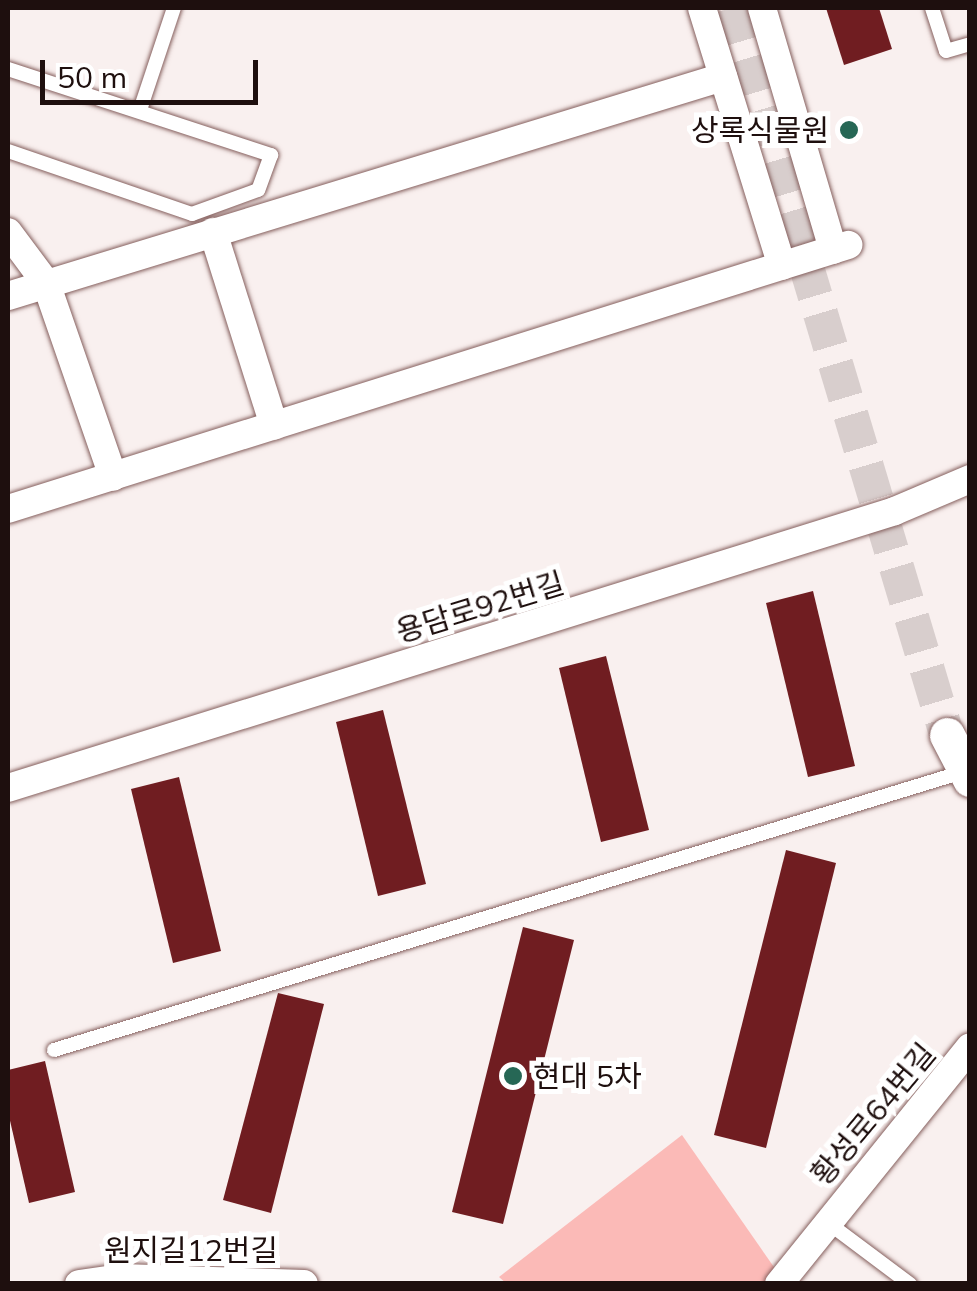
<!DOCTYPE html>
<html>
<head>
<meta charset="utf-8">
<style>
  body { margin:0 }
  #map { position:relative; width:977px; height:1291px; overflow:hidden; background:#f9f0ef; font-family:Mulish,"Noto Sans KR",sans-serif }
  div>[style] { position:absolute }
  [style*='--x'] { left:calc(var(--x)*1px); top:calc(var(--y)*1px); width:calc(var(--w)*1px); rotate:calc(var(--a)*1deg) }
  .green>* { inset:0; background:#fbbab7 }
  .building>* { inset:0; background:#701d21 }
  .tertiary-tunnel>* { height:35px; margin-top:-17.5px; transform-origin:0; background:repeating-linear-gradient(90deg,#d8cecd 0 35px,transparent 0 53px) }
  .roads { filter:drop-shadow(0 0 2px #855f5d) drop-shadow(0 0 2px #855f5d) }
  .service>* { height:14px; margin:-7px; padding:0 7px; transform-origin:7px; border-radius:7px; background:#fff }
  .minor>* { height:28px; margin:-14px; padding:0 14px; transform-origin:14px; border-radius:14px; background:#fff }
  .tertiary>* { height:35px; margin:-17.5px; padding:0 17.5px; transform-origin:17.5px; border-radius:17.5px; background:#fff }
  .dots>* { width:28px; height:28px; translate:-50% -50%; box-sizing:border-box; border:5px solid #fff; border-radius:50% }
  span { translate:-50% -50%; white-space:nowrap; text-align:center; line-height:1.15; -webkit-text-stroke:10px #fff; paint-order:stroke }
  .poi-label { font-size:30px; color:#1e0f0e }
  .right { translate:-100% -50%; text-align:right }
  .left { translate:0 -50%; text-align:left }
  .street-label { font-size:30px; color:#1e0f0e }
  .frame { position:absolute; inset:0; border:10px solid #1e0f0e; pointer-events:none }
  .scale { position:absolute; left:40px; top:60px; width:218px; height:45px; box-sizing:border-box; border:5px solid #1e0f0e; border-top:0; padding-left:12px; font-size:30px; line-height:35px; white-space:nowrap; color:#1e0f0e; -webkit-text-stroke:8px #fff; paint-order:stroke }
</style>
</head>
<body>
<div id="map">
  <div class="green">
    <div style="clip-path:polygon(682px 1135px,776px 1270px,765px 1284px,507px 1284px,499px 1277px)"></div>
  </div>
  <div class="building">
    <div style="clip-path:polygon(826px 8px,879px 8px,892px 49px,844px 65px)"></div>
    <div style="clip-path:polygon(813px 591px,855px 766px,808px 777px,766px 603px)"></div>
    <div style="clip-path:polygon(606px 656px,649px 830px,601px 842px,559px 668px)"></div>
    <div style="clip-path:polygon(383px 710px,426px 884px,378px 896px,336px 722px)"></div>
    <div style="clip-path:polygon(179px 777px,221px 951px,173px 963px,131px 789px)"></div>
    <div style="clip-path:polygon(786px 850px,836px 863px,766px 1148px,714px 1135px)"></div>
    <div style="clip-path:polygon(523px 927px,574px 940px,503px 1224px,452px 1212px)"></div>
    <div style="clip-path:polygon(278px 993px,324px 1004px,271px 1213px,223px 1200px)"></div>
    <div style="clip-path:polygon(45px 1061px,75px 1192px,29px 1203px,8px 1112px,8px 1070px)"></div>
  </div>
  <div class="tertiary-tunnel">
    <div style="--x:729;--y:8;--w:759;--a:73.31"></div>
  </div>
  <div class="roads">
    <div class="service">
      <div style="--x:932;--y:8;--w:45;--a:72"></div>
      <div style="--x:946;--y:51;--w:25;--a:-16"></div>
      <div style="--x:8;--y:69;--w:277;--a:18.1"></div>
      <div style="--x:271;--y:155;--w:37;--a:110"></div>
      <div style="--x:258;--y:190;--w:70;--a:160"></div>
      <div style="--x:192;--y:214;--w:194;--a:-161.1"></div>
      <div style="--x:140;--y:110;--w:108;--a:-71.6"></div>
      <div style="--x:54;--y:1050;--w:951;--a:-17.01"></div>
      <div style="--x:827;--y:1222;--w:104;--a:36.8"></div>
    </div>
    <div class="minor">
      <div style="--x:702;--y:8;--w:270;--a:72.8"></div>
      <div style="--x:762;--y:8;--w:252;--a:73.6"></div>
      <div style="--x:8;--y:232;--w:64;--a:53.3"></div>
      <div style="--x:46;--y:283;--w:205;--a:70.9"></div>
      <div style="--x:213;--y:232;--w:203;--a:72.5"></div>
      <div style="--x:8;--y:296;--w:748;--a:-17.03"></div>
      <div style="--x:8;--y:509;--w:881;--a:-17.45"></div>
      <div style="--x:8;--y:788;--w:929;--a:-17.34"></div>
      <div style="--x:895;--y:511;--w:82;--a:-23.1"></div>
      <div style="--x:79;--y:1284;--w:42;--a:-8.1"></div>
      <div style="--x:121;--y:1278;--w:183;--a:1.9"></div>
      <div style="--x:779;--y:1284;--w:304;--a:-51.1"></div>
    </div>
    <div class="tertiary">
      <div style="--x:947;--y:735;--w:50;--a:62.4"></div>
    </div>
  </div>
  <div class="dots">
    <div style="left:849px;top:130px;background:#266755"></div>
    <div style="left:513px;top:1076px;background:#266755"></div>
  </div>
  <div class="poi-label">
    <span class="right" style="left:829px;top:130px">상록식물원</span>
    <span class="left" style="left:533px;top:1076px">현대 5차</span>
  </div>
  <div class="street-label">
    <span style="left:480px;top:607px;rotate:-17deg">용담로92번길</span>
    <span style="left:873px;top:1114px;rotate:-50deg">황성로64번길</span>
    <span style="left:191px;top:1250px">원지길12번길</span>
  </div>
  <div class="frame"></div>
  <div class="scale">50 m</div>
</div>
</body>
</html>
